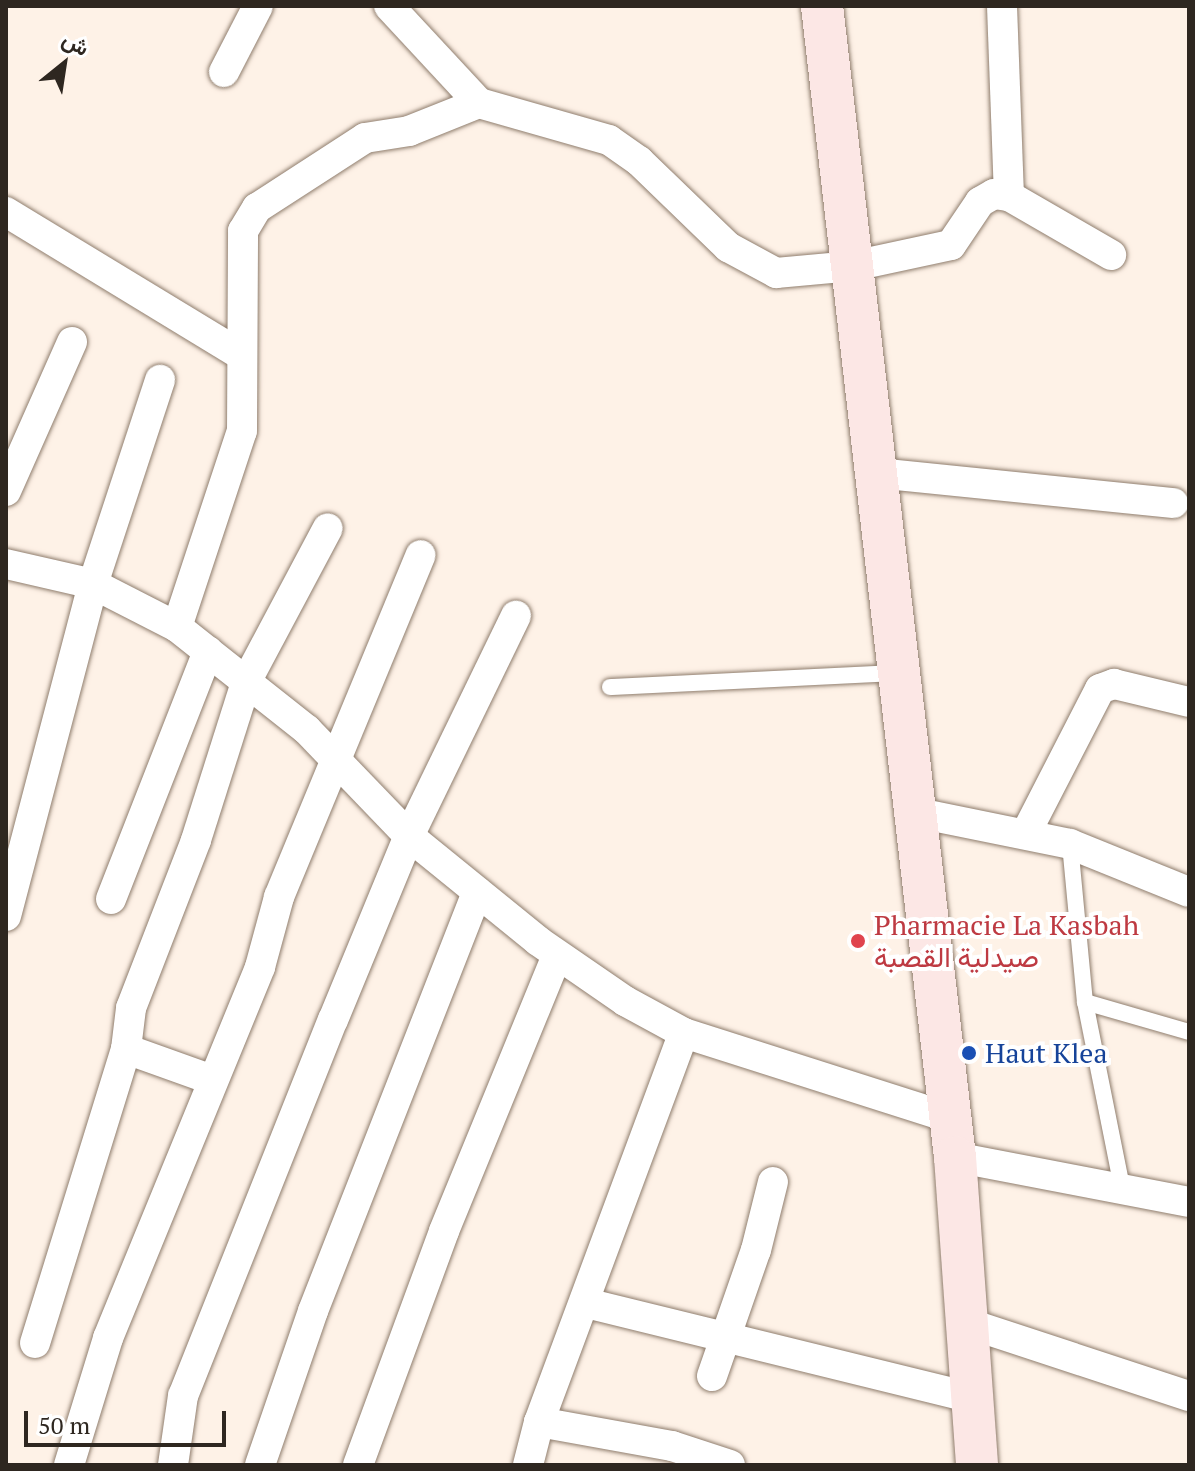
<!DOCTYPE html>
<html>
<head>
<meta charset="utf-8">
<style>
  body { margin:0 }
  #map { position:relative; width:1195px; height:1471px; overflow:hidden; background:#fef2e7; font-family:"PT Serif",Vazirmatn,serif }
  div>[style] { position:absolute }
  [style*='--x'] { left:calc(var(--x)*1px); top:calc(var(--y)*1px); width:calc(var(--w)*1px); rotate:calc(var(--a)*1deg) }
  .roads { filter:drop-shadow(0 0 2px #8f7d6d) drop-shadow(0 0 2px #8f7d6d) }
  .service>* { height:16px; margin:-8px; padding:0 8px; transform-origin:8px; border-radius:8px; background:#fff }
  .minor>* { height:30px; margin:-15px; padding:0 15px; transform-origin:15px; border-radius:15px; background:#fff }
  .secondary>* { height:42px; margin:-21px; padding:0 21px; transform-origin:21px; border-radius:21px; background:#fce7e5 }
  .dots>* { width:22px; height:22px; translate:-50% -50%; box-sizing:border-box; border:4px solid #fff; border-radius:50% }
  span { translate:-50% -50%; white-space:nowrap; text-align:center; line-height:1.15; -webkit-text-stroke:8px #fff; paint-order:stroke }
  .health-label { font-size:28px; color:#be3a42 }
  .left { translate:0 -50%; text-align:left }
  .transit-label { font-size:28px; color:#164399 }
  .frame { position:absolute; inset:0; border:8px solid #2e2720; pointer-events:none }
  .north { position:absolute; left:24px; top:24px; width:80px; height:80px; -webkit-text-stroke:6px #fff; paint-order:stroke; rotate:30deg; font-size:22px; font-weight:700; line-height:32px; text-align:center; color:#2e2720 }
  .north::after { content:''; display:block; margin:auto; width:28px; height:36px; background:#2e2720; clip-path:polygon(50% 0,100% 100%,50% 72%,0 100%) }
  .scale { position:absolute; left:24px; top:1411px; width:202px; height:36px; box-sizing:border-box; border:4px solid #2e2720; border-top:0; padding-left:10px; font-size:24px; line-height:28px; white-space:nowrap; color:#2e2720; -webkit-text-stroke:6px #fff; paint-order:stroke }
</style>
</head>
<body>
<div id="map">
  <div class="roads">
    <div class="service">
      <div style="--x:610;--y:687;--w:288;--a:-2.8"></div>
      <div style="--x:1070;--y:844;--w:159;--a:84.6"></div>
      <div style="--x:1085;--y:1002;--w:189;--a:78.7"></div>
      <div style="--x:1085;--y:1002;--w:108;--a:16.1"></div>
    </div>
    <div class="minor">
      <div style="--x:389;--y:6;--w:132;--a:47.1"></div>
      <div style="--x:1002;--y:6;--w:190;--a:87.9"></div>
      <div style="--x:224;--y:72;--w:74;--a:-62.7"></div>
      <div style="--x:6;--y:212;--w:275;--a:31.3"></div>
      <div style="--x:877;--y:473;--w:298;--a:5.8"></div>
      <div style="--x:6;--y:491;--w:163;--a:-66.1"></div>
      <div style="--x:6;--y:564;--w:89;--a:12.9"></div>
      <div style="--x:93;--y:584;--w:94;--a:27.1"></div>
      <div style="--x:177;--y:627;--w:166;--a:38.4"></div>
      <div style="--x:307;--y:730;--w:147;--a:46.1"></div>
      <div style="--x:409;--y:836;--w:166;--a:39.1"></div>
      <div style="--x:538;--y:941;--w:106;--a:34.6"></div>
      <div style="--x:625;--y:1001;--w:67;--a:28.5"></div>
      <div style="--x:684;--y:1033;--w:277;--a:17.7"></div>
      <div style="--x:177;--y:627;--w:206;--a:-71.7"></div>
      <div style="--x:242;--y:431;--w:200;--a:-89.7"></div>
      <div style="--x:243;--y:231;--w:27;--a:-59"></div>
      <div style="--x:257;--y:208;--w:129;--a:-32.9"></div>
      <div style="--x:365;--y:138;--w:45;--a:-9"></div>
      <div style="--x:409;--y:131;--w:75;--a:-21.8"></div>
      <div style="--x:479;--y:103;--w:135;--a:15.9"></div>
      <div style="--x:609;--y:140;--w:37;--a:35"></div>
      <div style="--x:639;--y:161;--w:124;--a:44"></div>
      <div style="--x:728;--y:247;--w:55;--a:28.4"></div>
      <div style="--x:776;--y:273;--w:77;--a:-5.2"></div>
      <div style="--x:853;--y:266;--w:100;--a:-12.1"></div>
      <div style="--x:951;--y:245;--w:52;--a:-56"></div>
      <div style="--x:980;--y:202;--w:16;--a:-30"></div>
      <div style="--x:994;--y:194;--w:15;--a:8"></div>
      <div style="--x:1009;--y:196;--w:118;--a:30"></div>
      <div style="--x:913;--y:812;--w:160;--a:11.5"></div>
      <div style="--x:1070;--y:844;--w:128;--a:22"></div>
      <div style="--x:1026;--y:833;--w:162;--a:-62.8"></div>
      <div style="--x:1100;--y:689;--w:15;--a:-20"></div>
      <div style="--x:1114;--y:684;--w:77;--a:13.5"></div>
      <div style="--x:111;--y:899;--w:266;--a:-68.6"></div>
      <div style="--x:6;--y:916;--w:343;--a:-75.3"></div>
      <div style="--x:93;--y:584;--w:215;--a:-71.8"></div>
      <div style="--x:126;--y:1049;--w:41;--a:-83"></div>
      <div style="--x:131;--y:1008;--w:180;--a:-68.8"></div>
      <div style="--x:196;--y:840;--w:166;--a:-72.4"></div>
      <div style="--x:246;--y:682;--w:174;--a:-62"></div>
      <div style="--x:955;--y:1157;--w:238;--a:10.9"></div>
      <div style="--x:586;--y:1303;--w:402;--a:13.8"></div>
      <div style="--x:970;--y:1324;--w:231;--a:18.2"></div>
      <div style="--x:35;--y:1343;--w:308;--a:-72.8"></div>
      <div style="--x:126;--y:1049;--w:89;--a:19.7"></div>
      <div style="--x:712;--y:1376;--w:133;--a:-70.8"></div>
      <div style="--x:756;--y:1250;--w:70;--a:-76"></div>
      <div style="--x:539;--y:1422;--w:135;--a:10.2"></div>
      <div style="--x:672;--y:1446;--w:61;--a:18.1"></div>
      <div style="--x:69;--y:1465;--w:133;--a:-72.9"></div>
      <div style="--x:108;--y:1338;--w:401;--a:-67.7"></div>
      <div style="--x:260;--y:967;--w:73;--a:-74.8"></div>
      <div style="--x:279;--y:897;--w:370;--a:-67.5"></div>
      <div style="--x:173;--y:1465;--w:70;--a:-81.8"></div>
      <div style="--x:183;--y:1396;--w:405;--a:-68.3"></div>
      <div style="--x:333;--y:1020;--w:199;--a:-67.6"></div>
      <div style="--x:409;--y:836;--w:245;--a:-64.1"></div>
      <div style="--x:260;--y:1465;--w:163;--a:-71"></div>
      <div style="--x:313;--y:1311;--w:450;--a:-68.6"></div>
      <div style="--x:358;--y:1465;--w:249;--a:-69.8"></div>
      <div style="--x:444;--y:1231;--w:298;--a:-67.7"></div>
      <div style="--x:528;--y:1465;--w:44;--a:-75.7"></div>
      <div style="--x:539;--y:1422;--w:415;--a:-69.6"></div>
    </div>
    <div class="secondary">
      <div style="--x:822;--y:6;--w:1159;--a:83.41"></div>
      <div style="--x:955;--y:1157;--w:309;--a:85.9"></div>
    </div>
  </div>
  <div class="dots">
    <div style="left:858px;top:941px;background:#e0444e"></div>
    <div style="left:969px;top:1053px;background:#1a4fb4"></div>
  </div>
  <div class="health-label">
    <span class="left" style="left:874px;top:941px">Pharmacie La Kasbah<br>صيدلية القصبة</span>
  </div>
  <div class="transit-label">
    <span class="left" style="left:985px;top:1053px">Haut Klea</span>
  </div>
  <div class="frame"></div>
  <div class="north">ش</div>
  <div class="scale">50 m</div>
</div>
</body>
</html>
